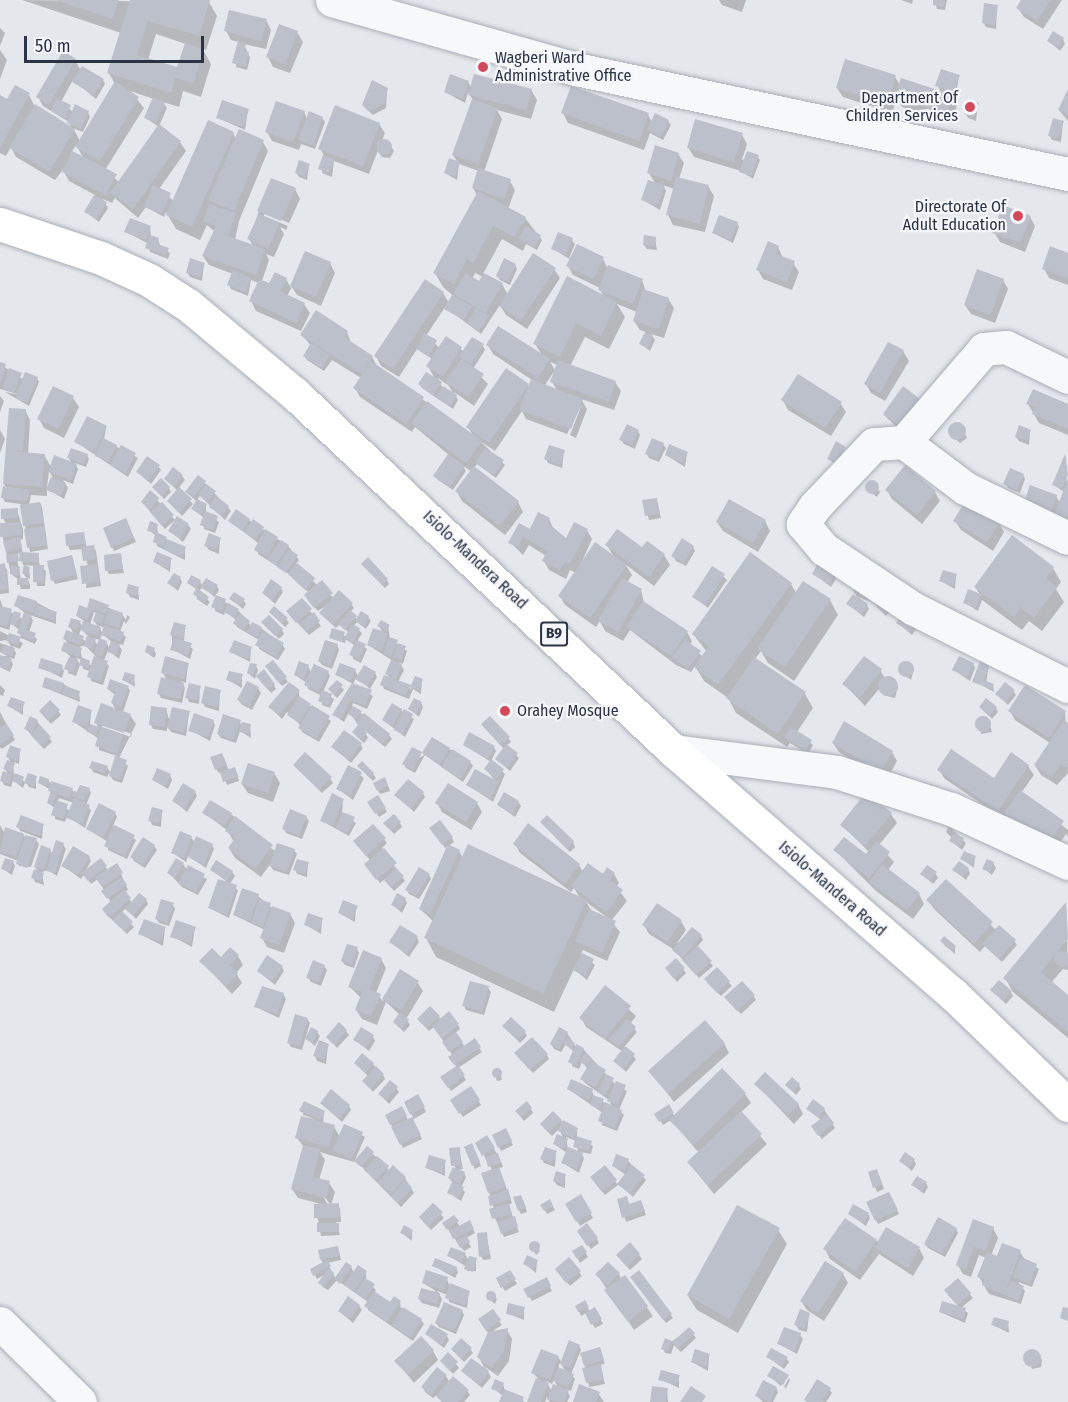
<!DOCTYPE html>
<html>
<head>
<meta charset="utf-8">
<style>
  body { margin:0 }
  #map { position:relative; width:1068px; height:1402px; overflow:hidden; background:#e4e7ec; font-family:"Fira Sans Condensed",sans-serif }
  div>[style] { position:absolute }
  [style*='--x'] { left:calc(var(--x)*1px); top:calc(var(--y)*1px); width:calc(var(--w)*1px); rotate:calc(var(--a)*1deg) }
  .shadow>* { inset:0; background:#0003 }
  .building>* { inset:0; background:#bbc0ca }
  .round { border-radius:50% }
  .roads { filter:drop-shadow(0 0 2px #a9aeb7) drop-shadow(0 0 2px #a9aeb7) }
  .minor>* { height:33px; margin:-16.5px; padding:0 16.5px; transform-origin:16.5px; border-radius:16.5px; background:#f7f8fa }
  .highway>* { height:33px; margin:-16.5px; padding:0 16.5px; transform-origin:16.5px; border-radius:16.5px; background:#fff }
  .dots>* { width:16px; height:16px; translate:-50% -50%; box-sizing:border-box; border:3px solid #f4f6f9; border-radius:50% }
  span { translate:-50% -50%; white-space:nowrap; text-align:center; line-height:1.15; -webkit-text-stroke:4.5px #f4f6f9; paint-order:stroke }
  .shield-label span { padding:2px 4px; background:#f4f6f9; border:2px solid; border-radius:4px; -webkit-text-stroke-width:0 }
  .shield-label { font-size:15px; color:#2b3445; font-weight:700 }
  .poi-label { font-size:16px; color:#2b3445 }
  .left { translate:0 -50%; text-align:left }
  .right { translate:-100% -50%; text-align:right }
  .street-label { font-size:16px; color:#2b3445 }
  .scale { position:absolute; left:24px; top:36px; width:180px; height:27px; box-sizing:border-box; border:3px solid #2b3445; border-top:0; padding-left:8px; font-size:18px; line-height:21px; white-space:nowrap; color:#2b3445; -webkit-text-stroke:4px #f4f6f9; paint-order:stroke }
</style>
</head>
<body>
<div id="map">
  <div class="shadow">
    <div style="clip-path:polygon(evenodd,22px 0,209px 2px,217px 16px,206px 50px,202px 48px,211px 64px,201px 97px,183px 91px,179px 107px,163px 102px,167px 108px,159px 126px,180px 142px,186px 151px,159px 189px,174px 201px,233px 133px,236px 139px,263px 142px,268px 151px,239px 221px,235px 240px,253px 246px,249px 239px,259px 211px,295px 189px,300px 199px,286px 230px,280px 227px,284px 234px,274px 257px,266px 254px,269px 260px,262px 281px,270px 285px,286px 279px,291px 288px,306px 253px,330px 263px,335px 273px,321px 306px,297px 295px,292px 287px,287px 296px,304px 304px,310px 313px,301px 331px,256px 311px,251px 301px,259px 283px,251px 280px,248px 296px,231px 289px,229px 285px,233px 274px,209px 265px,203px 256px,215px 232px,207px 225px,200px 240px,176px 229px,166px 212px,164px 217px,146px 207px,138px 218px,115px 198px,112px 203px,103px 199px,108px 208px,99px 222px,86px 212px,95px 195px,69px 181px,64px 172px,69px 162px,55px 180px,16px 157px,11px 147px,6px 156px,0 153px,0 97px,8px 101px,15px 87px,29px 95px,34px 105px,71px 128px,69px 122px,43px 106px,38px 97px,75px 60px,81px 71px,103px 80px,105px 84px,96px 99px,73px 80px,61px 102px,73px 112px,88px 112px,90px 117px,83px 132px,73px 128px,80px 141px,115px 84px,109px 73px,121px 33px,22px 0,156px 34px,186px 44px,178px 69px,148px 60px,156px 34px,22px 0,130px 91px,154px 99px,146px 118px,159px 127px,119px 182px,105px 170px,144px 108px,130px 91px,22px 0,76px 145px,84px 159px,71px 153px,76px 145px,22px 0,264px 212px,289px 223px,288px 226px,264px 216px,264px 212px)"></div>
    <div style="clip-path:polygon(719px 0,746px 0,742px 12px,722px 5px)"></div>
    <div style="clip-path:polygon(901px 0,913px 0,912px 4px)"></div>
    <div style="clip-path:polygon(935px 0,947px 0,945px 10px,937px 9px)"></div>
    <div style="clip-path:polygon(1023px 0,1062px 0,1043px 29px,1024px 17px,1018px 8px)"></div>
    <div style="clip-path:polygon(997px 6px,996px 29px,986px 27px,983px 22px)"></div>
    <div style="clip-path:polygon(266px 20px,271px 30px,266px 49px,244px 44px,250px 58px,247px 70px,236px 67px,239px 42px,231px 40px,226px 31px)"></div>
    <div style="clip-path:polygon(0 28px,5px 33px,0 46px)"></div>
    <div style="clip-path:polygon(297px 32px,303px 42px,290px 73px,273px 67px,268px 57px)"></div>
    <div style="clip-path:polygon(1063px 39px,1065px 44px,1060px 51px,1049px 41px)"></div>
    <div style="clip-path:polygon(0 50px,7px 60px,0 79px)"></div>
    <div style="clip-path:polygon(959px 76px,956px 95px,951px 93px,957px 105px,952px 123px,902px 107px,897px 99px,892px 113px,843px 97px,837px 88px,895px 77px,900px 85px,941px 92px,937px 85px)"></div>
    <div style="clip-path:polygon(evenodd,468px 82px,472px 89px,531px 90px,537px 100px,531px 119px,497px 110px,502px 119px,484px 172px,510px 181px,515px 190px,508px 209px,525px 218px,542px 240px,537px 250px,526px 244px,523px 251px,502px 239px,483px 274px,502px 284px,508px 295px,554px 269px,560px 278px,527px 329px,506px 315px,500px 305px,481px 334px,445px 307px,426px 336px,440px 348px,447px 338px,464px 352px,483px 346px,485px 350px,473px 369px,488px 384px,474px 406px,454px 392px,458px 400px,453px 409px,422px 388px,420px 384px,436px 381px,428px 366px,432px 359px,417px 349px,399px 377px,381px 366px,376px 356px,443px 293px,449px 303px,459px 301px,443px 287px,435px 273px,477px 195px,473px 188px,479px 171px,459px 164px,457px 180px,445px 173px,458px 163px,453px 155px,473px 100px,468px 92px,465px 103px,445px 92px,468px 82px,475px 273px,483px 277px,480px 283px,472px 279px,475px 273px,468px 82px,438px 378px,449px 386px,454px 395px,442px 387px,438px 378px)"></div>
    <div style="clip-path:polygon(387px 89px,386px 108px,373px 115px,366px 109px,363px 105px)"></div>
    <div style="clip-path:polygon(1068px 93px,1068px 121px,1059px 110px)"></div>
    <div style="clip-path:polygon(978px 104px,976px 121px,968px 118px,966px 114px)"></div>
    <div style="clip-path:polygon(248px 110px,245px 130px,218px 118px)"></div>
    <div style="clip-path:polygon(304px 112px,307px 119px,322px 118px,325px 122px,315px 149px,301px 144px,299px 150px,272px 141px,267px 132px)"></div>
    <div style="clip-path:polygon(563px 113px,648px 115px,652px 122px,668px 121px,671px 125px,663px 140px,650px 133px,644px 150px,568px 123px)"></div>
    <div style="clip-path:polygon(1063px 122px,1061px 142px,1052px 140px,1050px 136px)"></div>
    <div style="clip-path:polygon(379px 124px,385px 133px,382px 141px,389px 143px,394px 151px,390px 158px,382px 157px,378px 150px,369px 174px,334px 161px,332px 177px,322px 173px,324px 156px,320px 148px)"></div>
    <div style="clip-path:polygon(742px 135px,747px 144px,742px 160px,757px 156px,760px 160px,753px 179px,741px 171px,694px 157px,688px 147px)"></div>
    <div style="clip-path:polygon(678px 154px,684px 163px,679px 179px,708px 186px,714px 196px,705px 232px,673px 225px,668px 215px,674px 189px,663px 185px,666px 191px,660px 210px,643px 200px,655px 183px,649px 173px)"></div>
    <div style="clip-path:polygon(309px 165px,307px 180px,299px 177px,296px 172px)"></div>
    <div style="clip-path:polygon(1030px 217px,1035px 226px,1025px 252px,1000px 242px,994px 232px)"></div>
    <div style="clip-path:polygon(737px 223px,739px 227px,733px 243px,713px 233px)"></div>
    <div style="clip-path:polygon(150px 227px,151px 236px,158px 239px,160px 246px,170px 253px,168px 259px,150px 252px,149px 244px,126px 232px)"></div>
    <div style="clip-path:polygon(655px 238px,657px 250px,647px 249px,644px 245px)"></div>
    <div style="clip-path:polygon(evenodd,572px 240px,575px 244px,569px 258px,603px 259px,608px 269px,642px 280px,646px 292px,668px 299px,674px 308px,664px 338px,651px 334px,655px 340px,650px 351px,641px 344px,646px 332px,640px 330px,634px 321px,637px 312px,617px 304px,625px 317px,609px 349px,585px 337px,570px 366px,615px 382px,621px 391px,614px 410px,581px 399px,587px 409px,576px 438px,570px 435px,582px 404px,567px 434px,526px 419px,522px 411px,495px 451px,480px 441px,505px 465px,496px 478px,477px 464px,474px 468px,518px 502px,523px 512px,505px 535px,462px 501px,457px 492px,472px 472px,462px 465px,466px 471px,453px 490px,438px 480px,435px 476px,449px 455px,415px 427px,412px 432px,360px 397px,355px 388px,361px 378px,332px 360px,324px 371px,307px 360px,304px 356px,311px 346px,302px 335px,347px 332px,351px 343px,372px 357px,377px 366px,474px 437px,468px 427px,528px 385px,529px 387px,532px 380px,493px 354px,488px 345px,542px 355px,535px 344px,603px 296px,600px 288px,573px 275px,568px 266px,571px 260px,553px 249px,572px 240px,550px 362px,558px 365px,552px 382px,557px 390px,545px 385px,555px 370px,550px 362px)"></div>
    <div style="clip-path:polygon(778px 247px,783px 258px,793px 263px,799px 272px,792px 290px,763px 279px,758px 270px)"></div>
    <div style="clip-path:polygon(1068px 254px,1068px 285px,1049px 278px,1044px 268px)"></div>
    <div style="clip-path:polygon(204px 264px,202px 281px,190px 277px,187px 272px)"></div>
    <div style="clip-path:polygon(515px 265px,517px 269px,510px 285px,500px 280px,497px 276px)"></div>
    <div style="clip-path:polygon(1003px 280px,1008px 289px,995px 323px,971px 314px,965px 305px)"></div>
    <div style="clip-path:polygon(889px 344px,903px 351px,909px 361px,885px 401px,871px 393px,866px 384px)"></div>
    <div style="clip-path:polygon(0 364px,24px 380px,37px 378px,39px 382px,29px 406px,5px 392px,21px 395px,0 389px)"></div>
    <div style="clip-path:polygon(0 396px,4px 401px,0 412px)"></div>
    <div style="clip-path:polygon(73px 398px,79px 407px,64px 438px,44px 428px,39px 419px)"></div>
    <div style="clip-path:polygon(783px 400px,840px 403px,846px 412px,831px 436px,788px 410px)"></div>
    <div style="clip-path:polygon(1028px 404px,1068px 406px,1068px 435px,1039px 423px)"></div>
    <div style="clip-path:polygon(evenodd,10px 409px,25px 410px,30px 420px,28px 454px,44px 455px,51px 467px,72px 464px,69px 458px,87px 455px,89px 459px,86px 467px,75px 463px,78px 469px,73px 484px,63px 480px,68px 488px,64px 499px,47px 489px,47px 496px,31px 495px,29px 505px,40px 503px,42px 507px,48px 549px,30px 552px,21px 504px,5px 502px,3px 498px,7px 489px,4px 484px,10px 409px,49px 471px,54px 480px,47px 487px,49px 471px)"></div>
    <div style="clip-path:polygon(925px 409px,906px 436px,884px 415px)"></div>
    <div style="clip-path:polygon(952px 425px,961px 425px,963px 429px,967px 438px,960px 443px,950px 434px)"></div>
    <div style="clip-path:polygon(106px 428px,104px 440px,138px 458px,128px 477px,76px 442px)"></div>
    <div style="clip-path:polygon(0 430px,5px 439px,0 453px)"></div>
    <div style="clip-path:polygon(638px 431px,640px 435px,635px 449px,624px 444px,621px 440px)"></div>
    <div style="clip-path:polygon(1030px 431px,1029px 445px,1019px 441px,1016px 437px)"></div>
    <div style="clip-path:polygon(663px 444px,666px 448px,659px 462px,649px 458px,647px 454px)"></div>
    <div style="clip-path:polygon(564px 451px,562px 468px,548px 463px,546px 459px)"></div>
    <div style="clip-path:polygon(687px 453px,685px 467px,666px 455px)"></div>
    <div style="clip-path:polygon(1066px 456px,1068px 519px,1027px 510px,1056px 496px,1060px 503px,1064px 492px,1054px 485px)"></div>
    <div style="clip-path:polygon(158px 466px,161px 470px,151px 484px,137px 472px)"></div>
    <div style="clip-path:polygon(1023px 475px,1025px 479px,1020px 493px,1008px 488px,1005px 484px)"></div>
    <div style="clip-path:polygon(182px 476px,185px 480px,178px 489px,193px 504px,182px 516px,169px 501px,178px 491px,166px 479px)"></div>
    <div style="clip-path:polygon(204px 482px,231px 511px,225px 520px,200px 496px,196px 501px,187px 492px)"></div>
    <div style="clip-path:polygon(871px 482px,880px 492px,877px 497px,868px 490px)"></div>
    <div style="clip-path:polygon(169px 488px,171px 492px,164px 499px,157px 491px)"></div>
    <div style="clip-path:polygon(887px 490px,935px 492px,940px 501px,922px 524px,892px 499px)"></div>
    <div style="clip-path:polygon(150px 492px,175px 520px,165px 529px,142px 502px)"></div>
    <div style="clip-path:polygon(656px 499px,661px 518px,649px 520px,644px 501px)"></div>
    <div style="clip-path:polygon(206px 505px,206px 513px,219px 522px,215px 533px,204px 529px,204px 518px,193px 509px)"></div>
    <div style="clip-path:polygon(17px 510px,23px 529px,23px 539px,20px 540px,23px 554px,38px 555px,40px 567px,46px 571px,45px 586px,37px 586px,35px 566px,23px 565px,21px 553px,16px 554px,21px 579px,27px 579px,23px 573px,29px 568px,30px 579px,26px 577px,30px 584px,30px 589px,21px 589px,18px 579px,11px 574px,0 525px,6px 524px,3px 518px)"></div>
    <div style="clip-path:polygon(549px 519px,554px 530px,567px 540px,587px 530px,592px 539px,580px 566px,614px 557px,607px 545px,642px 549px,647px 543px,664px 555px,670px 565px,654px 586px,625px 564px,632px 575px,627px 583px,641px 590px,644px 603px,687px 632px,692px 641px,690px 645px,703px 657px,707px 652px,693px 634px,791px 584px,796px 593px,830px 600px,838px 615px,794px 681px,768px 663px,761px 651px,755px 659px,805px 694px,813px 708px,797px 732px,813px 745px,808px 754px,790px 743px,787px 747px,736px 713px,728px 698px,704px 681px,695px 666px,691px 672px,676px 665px,630px 630px,623px 641px,605px 631px,600px 621px,596px 627px,565px 605px,560px 596px,576px 573px,570px 570px,566px 579px,549px 570px,544px 561px,546px 556px,529px 545px,523px 555px,510px 542px)"></div>
    <div style="clip-path:polygon(249px 520px,288px 546px,299px 560px,296px 564px,318px 586px,334px 598px,351px 604px,354px 608px,350px 612px,358px 620px,368px 617px,371px 621px,366px 629px,357px 622px,354px 626px,362px 633px,357px 642px,367px 649px,361px 663px,353px 659px,355px 646px,346px 639px,345px 643px,331px 638px,351px 635px,340px 624px,336px 628px,324px 617px,321px 613px,330px 603px,318px 611px,308px 600px,309px 593px,289px 574px,258px 554px,259px 544px,230px 521px)"></div>
    <div style="clip-path:polygon(765px 521px,770px 531px,758px 552px,723px 531px,717px 522px)"></div>
    <div style="clip-path:polygon(955px 521px,999px 523px,1004px 532px,993px 551px,961px 530px)"></div>
    <div style="clip-path:polygon(128px 524px,136px 542px,114px 551px,112px 547px)"></div>
    <div style="clip-path:polygon(157px 525px,158px 535px,185px 548px,185px 560px,157px 546px,156px 536px,149px 530px)"></div>
    <div style="clip-path:polygon(188px 525px,191px 529px,183px 542px,170px 531px)"></div>
    <div style="clip-path:polygon(83px 534px,87px 548px,93px 547px,96px 551px,101px 586px,86px 588px,88px 566px,83px 549px,70px 550px,68px 546px)"></div>
    <div style="clip-path:polygon(220px 539px,219px 554px,209px 550px,206px 546px)"></div>
    <div style="clip-path:polygon(693px 547px,695px 551px,686px 566px,676px 561px,673px 556px)"></div>
    <div style="clip-path:polygon(120px 555px,124px 573px,109px 574px,107px 570px)"></div>
    <div style="clip-path:polygon(71px 557px,78px 579px,55px 584px,53px 580px)"></div>
    <div style="clip-path:polygon(171px 559px,170px 572px,155px 562px)"></div>
    <div style="clip-path:polygon(0 565px,7px 569px,9px 593px,0 594px)"></div>
    <div style="clip-path:polygon(366px 568px,387px 580px,389px 584px,385px 588px)"></div>
    <div style="clip-path:polygon(713px 568px,727px 580px,708px 608px,694px 597px)"></div>
    <div style="clip-path:polygon(1053px 568px,1061px 582px,1056px 589px,1064px 602px,1042px 631px,1029px 621px,1022px 630px,982px 600px,978px 611px,965px 603px,969px 591px,981px 596px,975px 587px)"></div>
    <div style="clip-path:polygon(814px 574px,834px 574px,836px 579px,831px 587px)"></div>
    <div style="clip-path:polygon(956px 575px,955px 589px,941px 581px)"></div>
    <div style="clip-path:polygon(180px 578px,182px 582px,178px 591px,169px 583px)"></div>
    <div style="clip-path:polygon(200px 581px,202px 586px,217px 586px,219px 590px,215px 596px,238px 610px,251px 626px,261px 628px,282px 644px,285px 649px,278px 660px,259px 649px,259px 640px,237px 627px,236px 620px,225px 611px,224px 615px,215px 611px,216px 598px,202px 587px,199px 592px,210px 602px,207px 606px,197px 599px,197px 590px,188px 583px)"></div>
    <div style="clip-path:polygon(858px 581px,893px 608px,886px 616px,872px 602px,857px 597px,853px 590px)"></div>
    <div style="clip-path:polygon(281px 588px,283px 592px,275px 604px,263px 593px)"></div>
    <div style="clip-path:polygon(138px 589px,139px 600px,130px 597px,128px 593px)"></div>
    <div style="clip-path:polygon(0 599px,3px 608px,23px 619px,25px 613px,16px 606px,36px 602px,56px 613px,56px 624px,30px 615px,33px 620px,29px 633px,37px 639px,35px 644px,21px 638px,19px 630px,11px 623px,9px 630px,0 627px)"></div>
    <div style="clip-path:polygon(231px 599px,243px 600px,246px 604px,243px 609px)"></div>
    <div style="clip-path:polygon(evenodd,91px 600px,122px 614px,126px 620px,127px 615px,130px 617px,126px 624px,124px 621px,120px 632px,126px 637px,123px 645px,118px 644px,122px 650px,119px 659px,108px 650px,104px 661px,109px 666px,103px 685px,91px 681px,90px 671px,83px 669px,82px 660px,76px 658px,80px 665px,76px 676px,68px 673px,70px 656px,63px 650px,68px 645px,65px 639px,74px 634px,70px 627px,80px 622px,82px 627px,84px 621px,77px 616px,88px 610px,91px 600px,94px 612px,97px 613px,94px 621px,99px 628px,90px 625px,94px 612px,91px 600px,98px 625px,105px 628px,103px 634px,98px 625px,91px 600px,81px 629px,88px 636px,86px 642px,79px 635px,81px 629px,91px 600px,102px 634px,112px 642px,110px 649px,106px 642px,98px 646px,93px 638px,100px 640px,102px 634px,91px 600px,85px 645px,99px 660px,92px 666px,82px 659px,80px 647px,85px 645px)"></div>
    <div style="clip-path:polygon(302px 600px,321px 626px,309px 635px,290px 615px)"></div>
    <div style="clip-path:polygon(848px 604px,867px 605px,869px 609px,864px 617px)"></div>
    <div style="clip-path:polygon(271px 612px,286px 619px,289px 623px,285px 627px)"></div>
    <div style="clip-path:polygon(263px 623px,282px 630px,284px 634px,279px 639px)"></div>
    <div style="clip-path:polygon(898px 623px,920px 624px,912px 635px)"></div>
    <div style="clip-path:polygon(379px 626px,388px 626px,390px 639px,407px 651px,403px 664px,399px 662px,404px 670px,398px 682px,411px 689px,416px 678px,422px 680px,421px 694px,413px 689px,409px 699px,384px 689px,382px 684px,390px 679px,387px 674px,393px 661px,368px 645px,383px 633px)"></div>
    <div style="clip-path:polygon(185px 627px,184px 642px,193px 649px,190px 659px,172px 649px,172px 635px)"></div>
    <div style="clip-path:polygon(0 631px,23px 643px,20px 649px,12px 646px,16px 653px,14px 659px,9px 657px,13px 664px,10px 672px,0 667px,0 656px,7px 656px,0 652px,0 643px,12px 648px,7px 640px,0 641px)"></div>
    <div style="clip-path:polygon(337px 645px,339px 650px,332px 669px,322px 665px,319px 661px)"></div>
    <div style="clip-path:polygon(251px 649px,250px 662px,231px 652px)"></div>
    <div style="clip-path:polygon(154px 650px,156px 654px,154px 658px,146px 652px)"></div>
    <div style="clip-path:polygon(904px 663px,914px 669px,911px 680px,901px 673px)"></div>
    <div style="clip-path:polygon(188px 664px,186px 683px,181px 681px,185px 688px,182px 703px,161px 698px,159px 694px,167px 680px,163px 673px)"></div>
    <div style="clip-path:polygon(973px 664px,975px 668px,970px 681px,954px 670px)"></div>
    <div style="clip-path:polygon(989px 665px,986px 683px,993px 685px,994px 692px,974px 681px)"></div>
    <div style="clip-path:polygon(256px 666px,258px 670px,255px 679px,248px 673px)"></div>
    <div style="clip-path:polygon(308px 666px,311px 672px,328px 672px,330px 676px,323px 692px,334px 699px,330px 708px,322px 705px,322px 696px,308px 689px,307px 683px,295px 675px)"></div>
    <div style="clip-path:polygon(40px 667px,62px 667px,64px 671px,62px 678px)"></div>
    <div style="clip-path:polygon(355px 670px,358px 676px,375px 673px,377px 677px,370px 689px,356px 677px,353px 685px,373px 696px,367px 709px,353px 703px,352px 706px,389px 735px,392px 739px,385px 747px,363px 729px,368px 738px,364px 743px,356px 736px,354px 732px,363px 731px,349px 712px,344px 722px,334px 715px,353px 684px,337px 675px)"></div>
    <div style="clip-path:polygon(880px 670px,886px 680px,898px 687px,895px 698px,883px 695px,883px 684px,865px 706px,844px 684px)"></div>
    <div style="clip-path:polygon(269px 671px,285px 678px,288px 682px,282px 686px)"></div>
    <div style="clip-path:polygon(134px 676px,135px 687px,124px 680px)"></div>
    <div style="clip-path:polygon(242px 676px,242px 688px,228px 680px)"></div>
    <div style="clip-path:polygon(261px 680px,274px 685px,276px 689px,271px 693px)"></div>
    <div style="clip-path:polygon(337px 682px,344px 690px,337px 698px,332px 693px)"></div>
    <div style="clip-path:polygon(63px 684px,79px 693px,80px 702px,43px 687px)"></div>
    <div style="clip-path:polygon(0 685px,5px 690px,3px 696px,0 695px)"></div>
    <div style="clip-path:polygon(evenodd,128px 687px,130px 691px,123px 712px,130px 715px,136px 724px,119px 758px,128px 766px,122px 783px,113px 780px,109px 773px,107px 777px,93px 772px,91px 768px,107px 767px,111px 774px,117px 756px,99px 750px,99px 739px,74px 722px,91px 711px,90px 726px,99px 729px,96px 723px,116px 710px,112px 703px,115px 695px,108px 689px,128px 687px,102px 724px,132px 734px,131px 737px,102px 727px,102px 724px)"></div>
    <div style="clip-path:polygon(200px 688px,199px 704px,189px 702px,187px 697px)"></div>
    <div style="clip-path:polygon(258px 688px,261px 693px,252px 710px,241px 704px,239px 700px)"></div>
    <div style="clip-path:polygon(220px 691px,219px 711px,205px 707px,203px 703px)"></div>
    <div style="clip-path:polygon(299px 691px,299px 698px,331px 721px,319px 742px,302px 732px,301px 726px,287px 712px,282px 719px,270px 707px)"></div>
    <div style="clip-path:polygon(1013px 691px,1016px 695px,1008px 705px,997px 694px)"></div>
    <div style="clip-path:polygon(23px 703px,23px 715px,9px 706px)"></div>
    <div style="clip-path:polygon(421px 703px,423px 707px,419px 717px,410px 709px)"></div>
    <div style="clip-path:polygon(981px 707px,996px 708px,998px 712px,992px 719px)"></div>
    <div style="clip-path:polygon(166px 709px,170px 723px,189px 713px,186px 736px,171px 732px,167px 726px,167px 731px,153px 729px,151px 725px)"></div>
    <div style="clip-path:polygon(401px 710px,414px 719px,405px 737px,383px 720px)"></div>
    <div style="clip-path:polygon(58px 711px,61px 715px,51px 724px,43px 715px)"></div>
    <div style="clip-path:polygon(1010px 711px,1065px 712px,1068px 773px,1057px 785px,1041px 775px,1035px 765px,1050px 743px,1015px 720px)"></div>
    <div style="clip-path:polygon(0 712px,15px 740px,2px 749px,0 747px)"></div>
    <div style="clip-path:polygon(980px 718px,988px 719px,992px 732px,981px 734px)"></div>
    <div style="clip-path:polygon(37px 721px,52px 742px,44px 749px,26px 729px)"></div>
    <div style="clip-path:polygon(213px 721px,215px 725px,210px 741px,190px 730px)"></div>
    <div style="clip-path:polygon(240px 722px,242px 726px,250px 725px,251px 738px,240px 731px,236px 743px,221px 738px,218px 734px)"></div>
    <div style="clip-path:polygon(483px 725px,508px 738px,511px 742px,506px 746px,519px 758px,510px 771px,496px 759px,504px 749px)"></div>
    <div style="clip-path:polygon(433px 739px,470px 762px,473px 766px,463px 782px,425px 755px,415px 773px,406px 768px,404px 764px,423px 756px)"></div>
    <div style="clip-path:polygon(833px 743px,892px 752px,897px 761px,886px 781px,839px 752px)"></div>
    <div style="clip-path:polygon(360px 744px,363px 748px,351px 763px,333px 747px)"></div>
    <div style="clip-path:polygon(464px 745px,494px 747px,496px 751px,491px 761px,505px 774px,493px 802px,468px 785px,496px 782px,486px 769px,491px 762px)"></div>
    <div style="clip-path:polygon(20px 750px,19px 764px,13px 762px,14px 775px,25px 782px,23px 788px,13px 780px,11px 787px,4px 785px,0 777px,2px 780px,8px 774px,5px 769px,11px 763px,8px 757px)"></div>
    <div style="clip-path:polygon(224px 759px,229px 771px,237px 773px,239px 781px,227px 785px,222px 772px,219px 773px,216px 769px)"></div>
    <div style="clip-path:polygon(295px 765px,330px 778px,333px 783px,322px 793px)"></div>
    <div style="clip-path:polygon(1028px 766px,1034px 775px,1021px 793px,1068px 830px,1068px 837px,1066px 834px,1053px 853px,1011px 822px,1007px 815px,1004px 819px,945px 779px,939px 770px,995px 780px)"></div>
    <div style="clip-path:polygon(349px 767px,364px 778px,353px 800px,338px 789px)"></div>
    <div style="clip-path:polygon(359px 767px,373px 774px,376px 778px,373px 781px)"></div>
    <div style="clip-path:polygon(274px 773px,280px 783px,273px 802px,248px 793px,242px 784px)"></div>
    <div style="clip-path:polygon(170px 775px,172px 780px,168px 789px,153px 780px)"></div>
    <div style="clip-path:polygon(36px 778px,36px 789px,29px 787px,26px 782px)"></div>
    <div style="clip-path:polygon(evenodd,48px 780px,52px 786px,72px 789px,75px 795px,80px 786px,89px 789px,91px 793px,86px 805px,91px 810px,85px 828px,67px 816px,65px 822px,55px 819px,55px 808px,48px 803px,51px 790px,39px 783px,48px 780px,59px 798px,74px 803px,70px 811px,57px 802px,59px 798px)"></div>
    <div style="clip-path:polygon(387px 783px,390px 791px,380px 794px,378px 790px)"></div>
    <div style="clip-path:polygon(195px 792px,197px 796px,187px 812px,174px 801px)"></div>
    <div style="clip-path:polygon(423px 793px,425px 797px,414px 812px,396px 795px)"></div>
    <div style="clip-path:polygon(378px 797px,387px 812px,379px 817px,369px 802px)"></div>
    <div style="clip-path:polygon(343px 800px,342px 813px,356px 823px,349px 836px,322px 821px)"></div>
    <div style="clip-path:polygon(518px 802px,521px 806px,515px 817px,498px 805px)"></div>
    <div style="clip-path:polygon(437px 803px,477px 803px,482px 812px,471px 830px,442px 812px)"></div>
    <div style="clip-path:polygon(162px 811px,161px 827px,152px 825px,150px 820px)"></div>
    <div style="clip-path:polygon(115px 813px,117px 817px,113px 826px,136px 840px,127px 859px,108px 850px,108px 842px,88px 829px)"></div>
    <div style="clip-path:polygon(204px 813px,231px 814px,276px 852px,294px 850px,297px 854px,289px 875px,273px 870px,270px 864px,261px 877px,235px 858px,229px 848px,234px 842px,227px 830px)"></div>
    <div style="clip-path:polygon(891px 814px,897px 823px,879px 845px,894px 862px,888px 870px,919px 894px,924px 904px,913px 919px,876px 891px,835px 850px,866px 856px,869px 852px,842px 825px)"></div>
    <div style="clip-path:polygon(306px 817px,309px 821px,302px 839px,286px 833px,284px 828px)"></div>
    <div style="clip-path:polygon(541px 822px,573px 842px,575px 847px,570px 852px)"></div>
    <div style="clip-path:polygon(400px 823px,402px 827px,394px 834px,388px 827px)"></div>
    <div style="clip-path:polygon(0 825px,4px 832px,23px 835px,18px 827px,43px 825px,42px 839px,21px 831px,26px 839px,35px 838px,39px 844px,31px 867px,19px 866px,18px 861px,0 854px)"></div>
    <div style="clip-path:polygon(949px 826px,966px 843px,962px 850px,951px 841px,952px 838px,946px 832px)"></div>
    <div style="clip-path:polygon(434px 832px,452px 838px,454px 842px,445px 848px)"></div>
    <div style="clip-path:polygon(191px 837px,195px 843px,212px 845px,214px 849px,206px 868px,188px 856px,186px 862px,173px 853px)"></div>
    <div style="clip-path:polygon(384px 839px,387px 843px,382px 848px,405px 881px,394px 891px,385px 879px,380px 883px,368px 868px,370px 860px,358px 846px)"></div>
    <div style="clip-path:polygon(evenodd,515px 844px,579px 865px,583px 872px,614px 874px,619px 883px,616px 887px,627px 901px,611px 921px,620px 932px,607px 961px,583px 950px,581px 954px,595px 965px,587px 980px,574px 969px,554px 1012px,436px 957px,426px 938px,433px 921px,420px 909px,459px 851px,463px 858px,580px 898px,574px 888px,571px 892px,520px 853px,515px 844px,586px 902px,608px 918px,593px 913px,586px 902px)"></div>
    <div style="clip-path:polygon(63px 845px,66px 849px,57px 876px,48px 870px,42px 872px,44px 885px,35px 882px,33px 877px,39px 873px,35px 867px,50px 850px,53px 855px)"></div>
    <div style="clip-path:polygon(154px 846px,157px 850px,145px 868px,134px 861px,132px 857px)"></div>
    <div style="clip-path:polygon(89px 857px,91px 861px,85px 872px,101px 860px,108px 871px,117px 865px,128px 890px,125px 892px,132px 903px,146px 900px,148px 904px,136px 919px,126px 908px,121px 913px,134px 927px,127px 934px,106px 914px,111px 903px,98px 879px,91px 884px,84px 874px,81px 879px,63px 866px)"></div>
    <div style="clip-path:polygon(975px 857px,974px 868px,962px 859px)"></div>
    <div style="clip-path:polygon(13px 862px,15px 866px,12px 875px,3px 869px)"></div>
    <div style="clip-path:polygon(993px 863px,996px 868px,992px 875px,984px 869px)"></div>
    <div style="clip-path:polygon(183px 864px,187px 870px,207px 879px,198px 895px,182px 887px,169px 873px)"></div>
    <div style="clip-path:polygon(308px 864px,307px 877px,297px 874px,295px 869px)"></div>
    <div style="clip-path:polygon(968px 869px,970px 873px,966px 880px,954px 870px)"></div>
    <div style="clip-path:polygon(212px 870px,232px 872px,235px 876px,230px 884px,238px 890px,229px 918px,209px 908px,226px 881px)"></div>
    <div style="clip-path:polygon(935px 873px,938px 878px,933px 884px,922px 874px)"></div>
    <div style="clip-path:polygon(429px 875px,431px 879px,419px 899px,409px 894px,407px 890px)"></div>
    <div style="clip-path:polygon(946px 881px,996px 930px,1014px 941px,1017px 945px,1002px 962px,985px 946px,980px 952px,934px 909px,928px 900px)"></div>
    <div style="clip-path:polygon(258px 896px,272px 908px,290px 914px,295px 923px,284px 953px,267px 947px,262px 938px,265px 930px,234px 915px)"></div>
    <div style="clip-path:polygon(405px 899px,407px 903px,402px 913px,393px 905px)"></div>
    <div style="clip-path:polygon(1066px 904px,1068px 970px,1063px 969px,1051px 983px,1068px 996px,1068px 1038px,1013px 992px,1005px 978px)"></div>
    <div style="clip-path:polygon(173px 905px,175px 909px,169px 926px,159px 923px,156px 918px)"></div>
    <div style="clip-path:polygon(356px 907px,355px 922px,339px 913px)"></div>
    <div style="clip-path:polygon(322px 919px,321px 934px,306px 925px)"></div>
    <div style="clip-path:polygon(681px 921px,686px 930px,677px 943px,701px 936px,703px 940px,697px 947px,713px 966px,699px 978px,673px 949px,649px 934px,644px 925px)"></div>
    <div style="clip-path:polygon(195px 928px,192px 947px,172px 936px)"></div>
    <div style="clip-path:polygon(165px 929px,163px 946px,140px 934px)"></div>
    <div style="clip-path:polygon(417px 937px,419px 942px,409px 957px,391px 942px)"></div>
    <div style="clip-path:polygon(942px 941px,955px 947px,955px 954px,944px 945px)"></div>
    <div style="clip-path:polygon(357px 949px,359px 953px,354px 968px,345px 965px,342px 961px)"></div>
    <div style="clip-path:polygon(238px 956px,243px 965px,236px 973px,242px 983px,232px 994px,201px 961px)"></div>
    <div style="clip-path:polygon(381px 959px,386px 968px,376px 993px,383px 1001px,400px 971px,417px 982px,423px 991px,406px 1019px,410px 1025px,404px 1032px,394px 1022px,400px 1015px,386px 1002px,377px 1025px,362px 1019px,356px 1010px,361px 998px,350px 987px)"></div>
    <div style="clip-path:polygon(676px 960px,686px 973px,677px 982px,667px 969px)"></div>
    <div style="clip-path:polygon(324px 966px,327px 970px,321px 986px,311px 982px,308px 977px)"></div>
    <div style="clip-path:polygon(282px 967px,284px 971px,275px 985px,258px 971px)"></div>
    <div style="clip-path:polygon(717px 969px,732px 986px,721px 996px,708px 983px)"></div>
    <div style="clip-path:polygon(605px 987px,636px 1016px,630px 1024px,637px 1032px,624px 1047px,636px 1059px,626px 1072px,615px 1061px,622px 1051px,586px 1027px,581px 1018px)"></div>
    <div style="clip-path:polygon(488px 988px,491px 992px,484px 1015px,466px 1010px,464px 1006px)"></div>
    <div style="clip-path:polygon(992px 990px,1011px 992px,1013px 996px,1006px 1004px)"></div>
    <div style="clip-path:polygon(283px 994px,286px 999px,279px 1018px,256px 1007px)"></div>
    <div style="clip-path:polygon(753px 996px,756px 1000px,741px 1014px,728px 1001px)"></div>
    <div style="clip-path:polygon(438px 1017px,458px 1025px,460px 1029px,455px 1033px,465px 1047px,474px 1041px,482px 1052px,458px 1068px,466px 1080px,451px 1091px,442px 1077px,456px 1067px,453px 1056px,434px 1027px,429px 1031px,422px 1023px)"></div>
    <div style="clip-path:polygon(307px 1019px,310px 1023px,302px 1050px,291px 1047px,288px 1042px)"></div>
    <div style="clip-path:polygon(504px 1026px,525px 1032px,527px 1036px,520px 1043px)"></div>
    <div style="clip-path:polygon(346px 1031px,349px 1035px,337px 1048px,328px 1037px)"></div>
    <div style="clip-path:polygon(317px 1032px,320px 1036px,315px 1046px,307px 1039px)"></div>
    <div style="clip-path:polygon(567px 1033px,576px 1047px,583px 1049px,616px 1085px,627px 1091px,619px 1110px,624px 1115px,617px 1131px,602px 1125px,603px 1113px,568px 1089px,572px 1081px,592px 1091px,594px 1097px,612px 1107px,609px 1100px,585px 1083px,582px 1079px,588px 1069px,582px 1062px,579px 1069px,572px 1066px,574px 1052px,566px 1044px,561px 1052px,554px 1049px,551px 1044px)"></div>
    <div style="clip-path:polygon(373px 1037px,375px 1041px,369px 1051px,355px 1040px)"></div>
    <div style="clip-path:polygon(724px 1043px,729px 1053px,674px 1102px,650px 1071px)"></div>
    <div style="clip-path:polygon(328px 1045px,326px 1064px,317px 1061px,315px 1056px)"></div>
    <div style="clip-path:polygon(547px 1055px,549px 1059px,533px 1073px,519px 1058px)"></div>
    <div style="clip-path:polygon(356px 1063px,373px 1064px,383px 1075px,385px 1079px,373px 1092px,364px 1081px,368px 1076px)"></div>
    <div style="clip-path:polygon(494px 1071px,500px 1071px,502px 1080px,497px 1081px)"></div>
    <div style="clip-path:polygon(756px 1084px,798px 1104px,803px 1114px,794px 1124px)"></div>
    <div style="clip-path:polygon(787px 1085px,799px 1085px,801px 1089px,796px 1095px)"></div>
    <div style="clip-path:polygon(396px 1088px,399px 1092px,389px 1104px,380px 1094px)"></div>
    <div style="clip-path:polygon(471px 1088px,481px 1105px,463px 1117px,452px 1100px)"></div>
    <div style="clip-path:polygon(745px 1094px,751px 1103px,740px 1113px,767px 1144px,714px 1194px,689px 1163px,699px 1153px,671px 1120px,663px 1125px,656px 1114px,669px 1107px,675px 1117px)"></div>
    <div style="clip-path:polygon(418px 1096px,426px 1112px,412px 1120px,422px 1139px,403px 1148px,387px 1116px,402px 1108px,408px 1120px,413px 1117px,406px 1103px)"></div>
    <div style="clip-path:polygon(304px 1103px,324px 1112px,323px 1124px,334px 1127px,340px 1137px,345px 1126px,365px 1137px,354px 1162px,320px 1152px,325px 1160px,319px 1180px,329px 1183px,335px 1192px,331px 1205px,321px 1193px,328px 1205px,338px 1205px,340px 1209px,341px 1222px,336px 1222px,340px 1235px,321px 1236px,315px 1205px,321px 1204px,298px 1198px,292px 1189px,304px 1147px,296px 1137px,302px 1118px,314px 1119px,303px 1115px)"></div>
    <div style="clip-path:polygon(321px 1103px,349px 1106px,351px 1110px,342px 1122px)"></div>
    <div style="clip-path:polygon(531px 1109px,533px 1113px,524px 1121px,517px 1112px)"></div>
    <div style="clip-path:polygon(808px 1109px,824px 1109px,835px 1128px,822px 1139px,815px 1130px,821px 1120px)"></div>
    <div style="clip-path:polygon(evenodd,560px 1120px,577px 1129px,577px 1138px,593px 1146px,591px 1154px,580px 1152px,584px 1158px,579px 1173px,563px 1163px,567px 1153px,554px 1144px,564px 1139px,559px 1129px,552px 1136px,544px 1128px,560px 1120px,566px 1137px,576px 1141px,578px 1152px,568px 1149px,566px 1137px)"></div>
    <div style="clip-path:polygon(505px 1130px,513px 1145px,501px 1151px,494px 1136px)"></div>
    <div style="clip-path:polygon(487px 1137px,500px 1159px,503px 1167px,499px 1168px,512px 1203px,508px 1205px,519px 1232px,504px 1237px,491px 1210px,494px 1209px,489px 1192px,492px 1170px,477px 1143px)"></div>
    <div style="clip-path:polygon(367px 1148px,390px 1171px,405px 1178px,414px 1193px,401px 1207px,356px 1161px)"></div>
    <div style="clip-path:polygon(459px 1149px,463px 1169px,457px 1170px,454px 1165px)"></div>
    <div style="clip-path:polygon(474px 1149px,481px 1166px,475px 1169px,473px 1165px)"></div>
    <div style="clip-path:polygon(556px 1153px,555px 1167px,544px 1163px,542px 1159px)"></div>
    <div style="clip-path:polygon(914px 1160px,916px 1164px,912px 1171px,901px 1161px)"></div>
    <div style="clip-path:polygon(628px 1161px,646px 1180px,633px 1197px,619px 1184px,626px 1175px,613px 1166px)"></div>
    <div style="clip-path:polygon(445px 1162px,445px 1176px,427px 1168px)"></div>
    <div style="clip-path:polygon(464px 1173px,466px 1177px,461px 1188px,465px 1192px,461px 1201px,449px 1193px,453px 1183px,449px 1178px)"></div>
    <div style="clip-path:polygon(870px 1173px,879px 1175px,884px 1189px,877px 1192px)"></div>
    <div style="clip-path:polygon(565px 1175px,565px 1188px,557px 1185px,554px 1181px)"></div>
    <div style="clip-path:polygon(594px 1181px,615px 1181px,618px 1185px,605px 1195px)"></div>
    <div style="clip-path:polygon(926px 1183px,928px 1187px,924px 1194px,913px 1185px)"></div>
    <div style="clip-path:polygon(580px 1196px,593px 1218px,580px 1226px,567px 1204px)"></div>
    <div style="clip-path:polygon(626px 1198px,630px 1205px,643px 1206px,646px 1215px,626px 1222px,619px 1200px)"></div>
    <div style="clip-path:polygon(891px 1198px,899px 1214px,878px 1224px,876px 1220px)"></div>
    <div style="clip-path:polygon(523px 1200px,527px 1212px,521px 1214px,519px 1210px)"></div>
    <div style="clip-path:polygon(550px 1201px,555px 1210px,547px 1214px,542px 1205px)"></div>
    <div style="clip-path:polygon(433px 1205px,444px 1218px,431px 1230px,423px 1221px)"></div>
    <div style="clip-path:polygon(849px 1214px,868px 1214px,870px 1218px,866px 1226px)"></div>
    <div style="clip-path:polygon(454px 1217px,460px 1227px,469px 1222px,475px 1233px,466px 1238px,471px 1247px,464px 1251px,444px 1224px)"></div>
    <div style="clip-path:polygon(974px 1221px,993px 1228px,998px 1238px,991px 1256px,998px 1258px,1020px 1252px,1026px 1261px,1039px 1269px,1032px 1287px,1018px 1282px,1025px 1291px,1021px 1304px,989px 1294px,979px 1277px,986px 1258px,979px 1255px,971px 1277px,963px 1274px,957px 1264px)"></div>
    <div style="clip-path:polygon(956px 1229px,958px 1233px,945px 1257px,928px 1248px,925px 1244px)"></div>
    <div style="clip-path:polygon(778px 1230px,787px 1244px,738px 1333px,697px 1310px,688px 1296px)"></div>
    <div style="clip-path:polygon(412px 1231px,412px 1241px,402px 1233px)"></div>
    <div style="clip-path:polygon(486px 1233px,491px 1259px,483px 1260px,481px 1256px)"></div>
    <div style="clip-path:polygon(581px 1236px,597px 1239px,599px 1243px,591px 1249px)"></div>
    <div style="clip-path:polygon(876px 1241px,919px 1248px,924px 1258px,913px 1276px,879px 1254px,860px 1280px,830px 1259px,825px 1249px)"></div>
    <div style="clip-path:polygon(534px 1242px,540px 1251px,536px 1255px,530px 1245px)"></div>
    <div style="clip-path:polygon(582px 1247px,588px 1257px,580px 1263px,574px 1252px)"></div>
    <div style="clip-path:polygon(339px 1252px,341px 1260px,327px 1263px,336px 1279px,351px 1267px,354px 1273px,366px 1272px,366px 1280px,376px 1290px,374px 1293px,390px 1304px,400px 1302px,401px 1308px,421px 1320px,424px 1324px,413px 1341px,368px 1310px,368px 1302px,337px 1280px,328px 1290px,323px 1287px,320px 1283px,326px 1274px,317px 1279px,312px 1270px,323px 1263px,321px 1260px)"></div>
    <div style="clip-path:polygon(465px 1254px,469px 1261px,476px 1260px,476px 1271px,467px 1271px,467px 1267px,449px 1256px)"></div>
    <div style="clip-path:polygon(639px 1255px,642px 1259px,630px 1270px,620px 1259px)"></div>
    <div style="clip-path:polygon(569px 1259px,582px 1276px,570px 1286px,559px 1273px)"></div>
    <div style="clip-path:polygon(537px 1261px,536px 1273px,525px 1264px)"></div>
    <div style="clip-path:polygon(434px 1266px,456px 1268px,458px 1272px,455px 1278px)"></div>
    <div style="clip-path:polygon(509px 1272px,517px 1284px,505px 1291px,498px 1279px)"></div>
    <div style="clip-path:polygon(619px 1274px,621px 1279px,625px 1277px,653px 1316px,634px 1330px,600px 1279px)"></div>
    <div style="clip-path:polygon(843px 1274px,848px 1283px,824px 1321px,807px 1310px,801px 1301px)"></div>
    <div style="clip-path:polygon(447px 1279px,449px 1285px,469px 1292px,467px 1308px,449px 1302px,448px 1295px,437px 1291px,442px 1299px,439px 1308px,422px 1303px,419px 1299px,436px 1291px,423px 1283px)"></div>
    <div style="clip-path:polygon(546px 1279px,552px 1291px,532px 1301px,525px 1290px)"></div>
    <div style="clip-path:polygon(958px 1280px,973px 1298px,961px 1308px,968px 1313px,965px 1323px,940px 1312px,960px 1308px,948px 1295px)"></div>
    <div style="clip-path:polygon(635px 1281px,670px 1314px,673px 1318px,666px 1323px)"></div>
    <div style="clip-path:polygon(490px 1292px,497px 1299px,495px 1304px,487px 1297px)"></div>
    <div style="clip-path:polygon(585px 1302px,590px 1312px,595px 1309px,603px 1324px,595px 1328px,586px 1313px,581px 1316px,577px 1306px)"></div>
    <div style="clip-path:polygon(359px 1306px,362px 1310px,353px 1323px,339px 1311px)"></div>
    <div style="clip-path:polygon(524px 1308px,524px 1320px,507px 1313px)"></div>
    <div style="clip-path:polygon(462px 1311px,464px 1315px,456px 1334px,439px 1327px,436px 1323px)"></div>
    <div style="clip-path:polygon(809px 1314px,807px 1332px,799px 1330px,796px 1325px)"></div>
    <div style="clip-path:polygon(499px 1321px,502px 1325px,490px 1333px,507px 1330px,512px 1339px,509px 1361px,498px 1376px,485px 1367px,491px 1377px,482px 1388px,463px 1372px,487px 1372px,478px 1356px,489px 1334px,482px 1324px)"></div>
    <div style="clip-path:polygon(1008px 1322px,1009px 1333px,993px 1325px)"></div>
    <div style="clip-path:polygon(689px 1329px,696px 1338px,681px 1352px,674px 1345px,671px 1354px,665px 1353px,663px 1348px)"></div>
    <div style="clip-path:polygon(426px 1334px,447px 1336px,449px 1340px,444px 1348px)"></div>
    <div style="clip-path:polygon(800px 1335px,803px 1339px,797px 1354px,779px 1344px)"></div>
    <div style="clip-path:polygon(evenodd,579px 1346px,581px 1350px,571px 1374px,575px 1379px,571px 1391px,566px 1389px,570px 1396px,567px 1402px,550px 1402px,547px 1397px,545px 1402px,528px 1402px,538px 1378px,533px 1373px,558px 1357px,562px 1363px,579px 1346px,560px 1362px,566px 1372px,558px 1369px,560px 1362px,579px 1346px,554px 1379px,558px 1388px,552px 1392px,546px 1381px,552px 1384px,554px 1379px)"></div>
    <div style="clip-path:polygon(470px 1349px,473px 1353px,464px 1362px,453px 1350px)"></div>
    <div style="clip-path:polygon(433px 1351px,438px 1360px,414px 1383px,396px 1361px)"></div>
    <div style="clip-path:polygon(1036px 1351px,1042px 1360px,1041px 1367px,1032px 1369px,1026px 1354px)"></div>
    <div style="clip-path:polygon(601px 1353px,605px 1364px,599px 1365px,605px 1384px,589px 1387px,585px 1365px)"></div>
    <div style="clip-path:polygon(448px 1354px,459px 1368px,453px 1374px,441px 1361px)"></div>
    <div style="clip-path:polygon(709px 1355px,708px 1371px,692px 1362px)"></div>
    <div style="clip-path:polygon(768px 1357px,786px 1358px,789px 1362px,784px 1369px)"></div>
    <div style="clip-path:polygon(446px 1376px,450px 1383px,467px 1391px,470px 1395px,464px 1402px,442px 1402px,437px 1395px,433px 1398px,425px 1392px,423px 1387px)"></div>
    <div style="clip-path:polygon(679px 1376px,679px 1388px,660px 1379px)"></div>
    <div style="clip-path:polygon(769px 1376px,786px 1376px,781px 1386px)"></div>
    <div style="clip-path:polygon(789px 1378px,790px 1380px,786px 1388px,784px 1387px)"></div>
    <div style="clip-path:polygon(503px 1384px,505px 1391px,525px 1402px,500px 1402px,503px 1396px,493px 1388px)"></div>
    <div style="clip-path:polygon(776px 1388px,778px 1392px,773px 1402px,763px 1402px,757px 1396px)"></div>
    <div style="clip-path:polygon(667px 1389px,668px 1402px,652px 1402px)"></div>
    <div style="clip-path:polygon(829px 1389px,832px 1393px,826px 1402px,805px 1400px)"></div>
    <div style="clip-path:polygon(598px 1393px,604px 1402px,574px 1402px)"></div>
  </div>
  <div class="building">
    <div style="clip-path:polygon(56px 0,119px 0,112px 19px)"></div>
    <div style="clip-path:polygon(130px 0,210px 0,199px 36px,148px 21px,137px 55px,177px 67px,185px 43px,204px 49px,193px 83px,175px 78px,171px 93px,107px 73px)"></div>
    <div style="clip-path:polygon(933px 0,945px 0,944px 7px,933px 5px)"></div>
    <div style="clip-path:polygon(1021px 0,1051px 0,1037px 21px,1016px 8px)"></div>
    <div style="clip-path:polygon(984px 3px,998px 5px,995px 26px,982px 23px)"></div>
    <div style="clip-path:polygon(229px 10px,267px 19px,261px 41px,224px 31px)"></div>
    <div style="clip-path:polygon(279px 24px,298px 31px,285px 65px,266px 57px)"></div>
    <div style="clip-path:polygon(1053px 31px,1064px 38px,1058px 48px,1047px 41px)"></div>
    <div style="clip-path:polygon(238px 41px,246px 43px,244px 51px,249px 52px,245px 67px,232px 63px)"></div>
    <div style="clip-path:polygon(63px 51px,76px 59px,49px 105px,36px 97px)"></div>
    <div style="clip-path:polygon(845px 59px,896px 75px,887px 105px,836px 88px)"></div>
    <div style="clip-path:polygon(82px 66px,104px 79px,94px 95px,72px 82px)"></div>
    <div style="clip-path:polygon(941px 69px,960px 75px,954px 92px,935px 86px)"></div>
    <div style="clip-path:polygon(450px 74px,469px 81px,463px 99px,444px 92px)"></div>
    <div style="clip-path:polygon(474px 74px,532px 89px,526px 110px,468px 95px)"></div>
    <div style="clip-path:polygon(901px 78px,953px 95px,947px 114px,894px 98px)"></div>
    <div style="clip-path:polygon(372px 80px,388px 88px,385px 103px,370px 111px,362px 105px)"></div>
    <div style="clip-path:polygon(115px 81px,139px 97px,100px 161px,75px 147px)"></div>
    <div style="clip-path:polygon(15px 85px,30px 93px,0 148px,0 95px,7px 99px)"></div>
    <div style="clip-path:polygon(571px 86px,649px 113px,639px 141px,561px 113px)"></div>
    <div style="clip-path:polygon(1068px 89px,1068px 115px,1058px 110px)"></div>
    <div style="clip-path:polygon(153px 97px,165px 102px,156px 123px,144px 118px)"></div>
    <div style="clip-path:polygon(56px 98px,71px 105px,65px 118px,51px 111px)"></div>
    <div style="clip-path:polygon(472px 99px,498px 108px,478px 164px,452px 155px)"></div>
    <div style="clip-path:polygon(222px 100px,249px 109px,243px 127px,216px 118px)"></div>
    <div style="clip-path:polygon(968px 100px,979px 103px,974px 117px,964px 114px)"></div>
    <div style="clip-path:polygon(276px 101px,305px 111px,293px 142px,265px 132px)"></div>
    <div style="clip-path:polygon(35px 104px,75px 129px,49px 172px,9px 148px)"></div>
    <div style="clip-path:polygon(75px 104px,89px 111px,81px 129px,67px 123px)"></div>
    <div style="clip-path:polygon(335px 105px,380px 123px,363px 166px,318px 149px)"></div>
    <div style="clip-path:polygon(309px 111px,323px 117px,313px 145px,298px 140px)"></div>
    <div style="clip-path:polygon(655px 113px,669px 120px,661px 137px,647px 130px)"></div>
    <div style="clip-path:polygon(1053px 118px,1064px 121px,1058px 138px,1048px 136px)"></div>
    <div style="clip-path:polygon(695px 119px,743px 133px,734px 162px,687px 148px)"></div>
    <div style="clip-path:polygon(208px 120px,234px 132px,192px 227px,166px 215px)"></div>
    <div style="clip-path:polygon(159px 124px,181px 141px,133px 209px,110px 193px)"></div>
    <div style="clip-path:polygon(239px 129px,264px 140px,234px 211px,208px 200px)"></div>
    <div class="round" style="left:376px;top:139px;width:16px;height:16px"></div>
    <div style="clip-path:polygon(655px 145px,679px 153px,671px 181px,647px 173px)"></div>
    <div style="clip-path:polygon(72px 151px,117px 174px,106px 195px,62px 172px)"></div>
    <div style="clip-path:polygon(747px 151px,759px 155px,751px 176px,739px 172px)"></div>
    <div style="clip-path:polygon(323px 155px,335px 159px,329px 173px,318px 169px)"></div>
    <div style="clip-path:polygon(449px 158px,460px 162px,455px 177px,444px 173px)"></div>
    <div style="clip-path:polygon(299px 160px,310px 164px,305px 177px,295px 173px)"></div>
    <div style="clip-path:polygon(478px 168px,511px 179px,504px 199px,472px 188px)"></div>
    <div style="clip-path:polygon(676px 177px,709px 185px,700px 224px,666px 215px)"></div>
    <div style="clip-path:polygon(271px 178px,296px 188px,281px 221px,257px 211px)"></div>
    <div style="clip-path:polygon(648px 180px,665px 185px,657px 206px,641px 200px)"></div>
    <div style="clip-path:polygon(153px 185px,171px 193px,162px 214px,144px 207px)"></div>
    <div style="clip-path:polygon(478px 191px,526px 217px,514px 237px,493px 226px,473px 263px,467px 259px,454px 284px,433px 273px)"></div>
    <div style="clip-path:polygon(94px 195px,107px 202px,97px 219px,84px 212px)"></div>
    <div style="clip-path:polygon(209px 204px,236px 213px,228px 236px,265px 249px,256px 275px,202px 256px,216px 226px,203px 221px)"></div>
    <div style="clip-path:polygon(1003px 205px,1031px 216px,1020px 243px,992px 233px)"></div>
    <div style="clip-path:polygon(259px 214px,280px 223px,268px 249px,247px 239px)"></div>
    <div style="clip-path:polygon(719px 215px,738px 222px,731px 240px,712px 233px)"></div>
    <div style="clip-path:polygon(130px 218px,151px 226px,146px 240px,124px 232px)"></div>
    <div style="clip-path:polygon(525px 226px,541px 235px,535px 247px,519px 239px)"></div>
    <div style="clip-path:polygon(558px 232px,573px 238px,566px 255px,551px 249px)"></div>
    <div style="clip-path:polygon(150px 235px,159px 238px,157px 244px,169px 248px,166px 255px,145px 248px)"></div>
    <div style="clip-path:polygon(644px 235px,656px 237px,655px 246px,643px 245px)"></div>
    <div style="clip-path:polygon(768px 241px,779px 246px,776px 254px,795px 261px,787px 282px,756px 270px)"></div>
    <div style="clip-path:polygon(577px 244px,604px 257px,593px 279px,566px 266px)"></div>
    <div style="clip-path:polygon(1050px 246px,1068px 253px,1068px 278px,1042px 269px)"></div>
    <div style="clip-path:polygon(305px 251px,331px 262px,316px 297px,290px 286px)"></div>
    <div style="clip-path:polygon(533px 253px,556px 268px,521px 320px,499px 306px)"></div>
    <div style="clip-path:polygon(190px 258px,205px 263px,200px 277px,186px 273px)"></div>
    <div style="clip-path:polygon(504px 258px,516px 264px,507px 281px,496px 276px)"></div>
    <div style="clip-path:polygon(608px 265px,643px 279px,633px 304px,598px 290px)"></div>
    <div style="clip-path:polygon(977px 269px,1004px 279px,990px 315px,964px 305px)"></div>
    <div style="clip-path:polygon(233px 270px,251px 278px,245px 292px,227px 285px)"></div>
    <div style="clip-path:polygon(275px 272px,287px 278px,280px 291px,305px 303px,296px 323px,249px 301px,259px 279px,269px 283px)"></div>
    <div style="clip-path:polygon(466px 273px,479px 281px,484px 273px,503px 283px,486px 313px,453px 294px)"></div>
    <div style="clip-path:polygon(567px 276px,617px 302px,601px 336px,576px 323px,560px 357px,533px 344px)"></div>
    <div style="clip-path:polygon(425px 279px,444px 292px,393px 369px,374px 356px)"></div>
    <div style="clip-path:polygon(643px 289px,669px 298px,659px 329px,633px 321px)"></div>
    <div style="clip-path:polygon(452px 295px,472px 306px,464px 320px,444px 309px)"></div>
    <div style="clip-path:polygon(476px 308px,489px 316px,479px 331px,467px 323px)"></div>
    <div style="clip-path:polygon(316px 310px,348px 331px,344px 337px,373px 356px,362px 374px,300px 335px)"></div>
    <div style="clip-path:polygon(498px 326px,550px 359px,538px 378px,486px 345px)"></div>
    <div style="clip-path:polygon(645px 332px,653px 335px,648px 348px,639px 344px)"></div>
    <div style="clip-path:polygon(424px 333px,437px 340px,429px 356px,416px 349px)"></div>
    <div style="clip-path:polygon(446px 336px,462px 347px,443px 377px,426px 366px)"></div>
    <div style="clip-path:polygon(472px 337px,484px 344px,471px 364px,459px 356px)"></div>
    <div style="clip-path:polygon(888px 342px,904px 350px,880px 393px,864px 384px)"></div>
    <div style="clip-path:polygon(311px 343px,330px 355px,322px 368px,303px 356px)"></div>
    <div style="clip-path:polygon(461px 359px,484px 374px,468px 397px,445px 382px)"></div>
    <div style="clip-path:polygon(558px 360px,616px 381px,609px 402px,550px 382px)"></div>
    <div style="clip-path:polygon(371px 361px,424px 397px,406px 424px,353px 388px)"></div>
    <div style="clip-path:polygon(0 362px,6px 364px,1px 383px,0 382px)"></div>
    <div style="clip-path:polygon(9px 368px,22px 373px,14px 393px,2px 389px)"></div>
    <div style="clip-path:polygon(506px 368px,529px 384px,489px 443px,466px 427px)"></div>
    <div style="clip-path:polygon(25px 372px,38px 377px,27px 403px,15px 398px)"></div>
    <div style="clip-path:polygon(426px 372px,442px 382px,433px 395px,418px 384px)"></div>
    <div style="clip-path:polygon(798px 374px,842px 402px,825px 428px,781px 400px)"></div>
    <div style="clip-path:polygon(531px 379px,583px 399px,571px 429px,519px 410px)"></div>
    <div style="clip-path:polygon(53px 386px,74px 396px,58px 429px,37px 419px)"></div>
    <div style="clip-path:polygon(443px 386px,457px 395px,450px 406px,436px 396px)"></div>
    <div style="clip-path:polygon(903px 386px,920px 399px,901px 427px,883px 414px)"></div>
    <div style="clip-path:polygon(1033px 389px,1068px 404px,1068px 429px,1032px 414px,1035px 407px,1026px 404px)"></div>
    <div style="clip-path:polygon(427px 401px,482px 441px,466px 463px,411px 423px)"></div>
    <div style="clip-path:polygon(9px 408px,26px 409px,23px 451px,10px 451px,45px 454px,42px 487px,3px 484px)"></div>
    <div style="clip-path:polygon(87px 416px,107px 426px,95px 452px,74px 442px)"></div>
    <div class="round" style="left:948px;top:422px;width:18px;height:18px"></div>
    <div style="clip-path:polygon(627px 424px,639px 430px,632px 445px,619px 440px)"></div>
    <div style="clip-path:polygon(1019px 425px,1031px 430px,1027px 441px,1015px 437px)"></div>
    <div style="clip-path:polygon(103px 438px,117px 445px,108px 462px,95px 456px)"></div>
    <div style="clip-path:polygon(652px 438px,664px 443px,657px 459px,645px 454px)"></div>
    <div style="clip-path:polygon(836px 441px,846px 447px,836px 464px,827px 459px)"></div>
    <div style="clip-path:polygon(669px 444px,688px 452px,683px 463px,665px 455px)"></div>
    <div style="clip-path:polygon(121px 445px,136px 453px,126px 473px,110px 465px)"></div>
    <div style="clip-path:polygon(549px 445px,565px 450px,560px 465px,544px 459px)"></div>
    <div style="clip-path:polygon(71px 448px,88px 454px,84px 464px,67px 458px)"></div>
    <div style="clip-path:polygon(485px 448px,504px 460px,494px 475px,475px 463px)"></div>
    <div style="clip-path:polygon(448px 454px,465px 466px,450px 487px,433px 476px)"></div>
    <div style="clip-path:polygon(1065px 454px,1068px 475px,1062px 489px,1052px 485px)"></div>
    <div style="clip-path:polygon(54px 455px,77px 464px,71px 480px,48px 472px)"></div>
    <div style="clip-path:polygon(147px 456px,160px 465px,149px 480px,136px 472px)"></div>
    <div style="clip-path:polygon(905px 465px,936px 491px,917px 515px,885px 490px)"></div>
    <div style="clip-path:polygon(474px 466px,519px 501px,500px 526px,455px 491px)"></div>
    <div style="clip-path:polygon(173px 467px,183px 475px,174px 487px,164px 479px)"></div>
    <div style="clip-path:polygon(1010px 468px,1024px 474px,1017px 490px,1003px 484px)"></div>
    <div style="clip-path:polygon(198px 475px,206px 481px,193px 498px,185px 492px)"></div>
    <div style="clip-path:polygon(51px 477px,66px 483px,61px 496px,46px 490px)"></div>
    <div style="clip-path:polygon(161px 478px,170px 487px,161px 496px,152px 487px)"></div>
    <div style="clip-path:polygon(1068px 479px,1068px 521px,1054px 515px)"></div>
    <div class="round" style="left:865px;top:480px;width:14px;height:14px"></div>
    <div style="clip-path:polygon(206px 484px,216px 491px,207px 502px,198px 494px)"></div>
    <div style="clip-path:polygon(1030px 485px,1057px 495px,1050px 515px,1023px 506px)"></div>
    <div style="clip-path:polygon(3px 486px,29px 490px,27px 501px,1px 498px)"></div>
    <div style="clip-path:polygon(179px 487px,192px 499px,179px 513px,167px 501px)"></div>
    <div style="clip-path:polygon(150px 490px,159px 498px,150px 510px,141px 502px)"></div>
    <div style="clip-path:polygon(216px 496px,229px 506px,222px 516px,209px 507px)"></div>
    <div style="clip-path:polygon(657px 498px,660px 514px,645px 516px,642px 500px)"></div>
    <div style="clip-path:polygon(197px 499px,207px 504px,201px 515px,191px 509px)"></div>
    <div style="clip-path:polygon(729px 499px,766px 520px,753px 543px,716px 522px)"></div>
    <div style="clip-path:polygon(966px 500px,1000px 522px,987px 542px,953px 521px)"></div>
    <div style="clip-path:polygon(40px 502px,44px 523px,23px 526px,20px 505px)"></div>
    <div style="clip-path:polygon(162px 502px,174px 515px,162px 526px,150px 512px)"></div>
    <div style="clip-path:polygon(18px 508px,18px 518px,1px 519px,1px 509px)"></div>
    <div style="clip-path:polygon(236px 509px,250px 519px,242px 531px,228px 521px)"></div>
    <div style="clip-path:polygon(205px 511px,218px 516px,213px 530px,200px 525px)"></div>
    <div style="clip-path:polygon(538px 512px,550px 518px,548px 523px,566px 538px,574px 522px,588px 529px,570px 564px,565px 562px,560px 570px,542px 561px,547px 551px,523px 537px,518px 547px,508px 543px,519px 523px,530px 529px)"></div>
    <div style="clip-path:polygon(177px 516px,189px 524px,180px 539px,168px 531px)"></div>
    <div style="clip-path:polygon(126px 518px,134px 538px,111px 548px,103px 528px)"></div>
    <div style="clip-path:polygon(253px 519px,264px 527px,255px 540px,244px 532px)"></div>
    <div style="clip-path:polygon(150px 521px,158px 524px,155px 533px,147px 531px)"></div>
    <div style="clip-path:polygon(21px 522px,22px 535px,0 537px,0 523px)"></div>
    <div style="clip-path:polygon(44px 526px,47px 545px,27px 548px,24px 529px)"></div>
    <div style="clip-path:polygon(265px 529px,278px 537px,267px 557px,254px 550px)"></div>
    <div style="clip-path:polygon(617px 529px,642px 547px,647px 541px,665px 554px,649px 577px,605px 545px)"></div>
    <div style="clip-path:polygon(84px 532px,86px 544px,66px 546px,65px 534px)"></div>
    <div style="clip-path:polygon(156px 532px,167px 537px,163px 546px,153px 542px)"></div>
    <div style="clip-path:polygon(209px 533px,221px 538px,216px 550px,204px 546px)"></div>
    <div style="clip-path:polygon(1012px 535px,1054px 567px,1046px 578px,1057px 587px,1034px 618px,1020px 607px,1014px 617px,974px 587px)"></div>
    <div style="clip-path:polygon(20px 537px,22px 548px,6px 552px,3px 541px)"></div>
    <div style="clip-path:polygon(682px 538px,694px 546px,684px 563px,671px 556px)"></div>
    <div style="clip-path:polygon(167px 539px,186px 547px,183px 557px,163px 549px)"></div>
    <div style="clip-path:polygon(281px 540px,289px 545px,276px 565px,267px 559px)"></div>
    <div style="clip-path:polygon(595px 542px,627px 565px,590px 618px,558px 596px)"></div>
    <div style="clip-path:polygon(94px 545px,96px 559px,83px 561px,81px 547px)"></div>
    <div style="clip-path:polygon(289px 549px,298px 555px,286px 573px,277px 567px)"></div>
    <div style="clip-path:polygon(20px 552px,39px 553px,38px 563px,19px 561px)"></div>
    <div style="clip-path:polygon(157px 552px,172px 558px,168px 568px,153px 562px)"></div>
    <div style="clip-path:polygon(750px 552px,792px 583px,718px 685px,694px 667px,709px 646px,692px 634px)"></div>
    <div style="clip-path:polygon(18px 553px,19px 561px,7px 563px,6px 555px)"></div>
    <div style="clip-path:polygon(121px 553px,123px 569px,105px 571px,104px 555px)"></div>
    <div style="clip-path:polygon(72px 555px,77px 575px,51px 581px,47px 561px)"></div>
    <div style="clip-path:polygon(368px 557px,388px 579px,382px 585px,361px 564px)"></div>
    <div style="clip-path:polygon(5px 563px,8px 589px,0 590px,0 564px)"></div>
    <div style="clip-path:polygon(297px 563px,315px 578px,305px 590px,288px 574px)"></div>
    <div style="clip-path:polygon(818px 563px,835px 573px,829px 584px,812px 574px)"></div>
    <div style="clip-path:polygon(97px 564px,99px 582px,82px 584px,80px 566px)"></div>
    <div style="clip-path:polygon(11px 565px,20px 567px,19px 576px,10px 574px)"></div>
    <div style="clip-path:polygon(24px 565px,30px 567px,28px 575px,22px 573px)"></div>
    <div style="clip-path:polygon(33px 565px,44px 565px,44px 583px,33px 582px)"></div>
    <div style="clip-path:polygon(712px 566px,725px 574px,705px 605px,692px 597px)"></div>
    <div style="clip-path:polygon(943px 570px,957px 574px,953px 586px,939px 581px)"></div>
    <div style="clip-path:polygon(174px 573px,181px 577px,175px 588px,167px 583px)"></div>
    <div style="clip-path:polygon(191px 575px,201px 580px,197px 588px,187px 583px)"></div>
    <div style="clip-path:polygon(17px 578px,28px 578px,29px 585px,17px 585px)"></div>
    <div style="clip-path:polygon(206px 578px,218px 585px,212px 594px,200px 587px)"></div>
    <div style="clip-path:polygon(622px 578px,642px 589px,618px 632px,598px 621px)"></div>
    <div style="clip-path:polygon(271px 579px,282px 587px,272px 600px,262px 593px)"></div>
    <div style="clip-path:polygon(322px 580px,333px 593px,314px 608px,304px 595px)"></div>
    <div style="clip-path:polygon(803px 581px,831px 599px,785px 667px,757px 649px)"></div>
    <div style="clip-path:polygon(128px 584px,139px 587px,137px 596px,126px 593px)"></div>
    <div style="clip-path:polygon(197px 588px,209px 597px,205px 603px,193px 594px)"></div>
    <div style="clip-path:polygon(968px 589px,981px 594px,976px 608px,963px 603px)"></div>
    <div style="clip-path:polygon(339px 590px,353px 603px,333px 625px,319px 613px)"></div>
    <div style="clip-path:polygon(234px 592px,245px 599px,240px 606px,229px 599px)"></div>
    <div style="clip-path:polygon(853px 594px,868px 604px,862px 614px,846px 604px)"></div>
    <div style="clip-path:polygon(18px 595px,37px 601px,33px 613px,14px 606px)"></div>
    <div style="clip-path:polygon(216px 595px,226px 599px,222px 612px,211px 607px)"></div>
    <div style="clip-path:polygon(0 597px,0 606px,12px 609px,7px 627px,0 625px)"></div>
    <div style="clip-path:polygon(90px 598px,109px 605px,106px 614px,92px 609px,88px 620px,76px 616px,79px 605px,87px 608px)"></div>
    <div style="clip-path:polygon(302px 598px,312px 609px,296px 623px,286px 611px)"></div>
    <div style="clip-path:polygon(643px 601px,688px 631px,671px 656px,626px 627px)"></div>
    <div style="clip-path:polygon(228px 603px,239px 609px,235px 618px,224px 612px)"></div>
    <div style="clip-path:polygon(37px 605px,57px 612px,54px 621px,34px 614px)"></div>
    <div style="clip-path:polygon(274px 606px,288px 618px,282px 624px,269px 612px)"></div>
    <div style="clip-path:polygon(109px 608px,123px 613px,119px 628px,104px 623px)"></div>
    <div style="clip-path:polygon(350px 610px,357px 616px,345px 630px,338px 624px)"></div>
    <div style="clip-path:polygon(905px 610px,918px 619px,910px 632px,896px 623px)"></div>
    <div style="clip-path:polygon(14px 611px,21px 613px,16px 626px,10px 624px)"></div>
    <div style="clip-path:polygon(361px 611px,369px 616px,364px 626px,355px 621px)"></div>
    <div style="clip-path:polygon(24px 612px,32px 615px,26px 630px,36px 633px,33px 641px,17px 633px)"></div>
    <div style="clip-path:polygon(96px 612px,105px 615px,102px 624px,93px 621px)"></div>
    <div style="clip-path:polygon(314px 612px,320px 621px,306px 632px,300px 623px)"></div>
    <div style="clip-path:polygon(240px 613px,250px 621px,243px 631px,233px 623px)"></div>
    <div style="clip-path:polygon(269px 615px,283px 629px,275px 636px,261px 622px)"></div>
    <div style="clip-path:polygon(71px 618px,81px 621px,77px 630px,68px 627px)"></div>
    <div style="clip-path:polygon(381px 620px,390px 625px,386px 631px,377px 626px)"></div>
    <div style="clip-path:polygon(83px 621px,101px 627px,98px 636px,80px 630px)"></div>
    <div style="clip-path:polygon(174px 622px,186px 625px,183px 639px,170px 635px)"></div>
    <div style="clip-path:polygon(252px 622px,262px 627px,257px 637px,247px 632px)"></div>
    <div style="clip-path:polygon(352px 624px,360px 628px,353px 643px,344px 639px)"></div>
    <div style="clip-path:polygon(104px 625px,124px 632px,121px 642px,101px 635px)"></div>
    <div style="clip-path:polygon(332px 628px,345px 632px,342px 642px,329px 638px)"></div>
    <div style="clip-path:polygon(373px 628px,388px 633px,382px 651px,367px 645px)"></div>
    <div style="clip-path:polygon(66px 630px,84px 636px,81px 645px,63px 639px)"></div>
    <div style="clip-path:polygon(263px 631px,284px 643px,276px 657px,255px 645px)"></div>
    <div style="clip-path:polygon(9px 633px,21px 637px,18px 645px,6px 641px)"></div>
    <div style="clip-path:polygon(87px 636px,96px 639px,93px 649px,83px 646px)"></div>
    <div style="clip-path:polygon(389px 637px,398px 640px,391px 657px,383px 654px)"></div>
    <div style="clip-path:polygon(99px 638px,107px 641px,102px 657px,94px 654px)"></div>
    <div style="clip-path:polygon(174px 638px,192px 643px,188px 655px,170px 650px)"></div>
    <div style="clip-path:polygon(234px 640px,252px 647px,248px 659px,229px 652px)"></div>
    <div style="clip-path:polygon(325px 640px,338px 644px,330px 666px,318px 661px)"></div>
    <div style="clip-path:polygon(356px 640px,366px 644px,359px 659px,349px 655px)"></div>
    <div style="clip-path:polygon(685px 640px,701px 651px,688px 669px,672px 657px)"></div>
    <div style="clip-path:polygon(111px 641px,120px 645px,117px 655px,107px 652px)"></div>
    <div style="clip-path:polygon(64px 642px,82px 648px,79px 657px,61px 651px)"></div>
    <div style="clip-path:polygon(398px 643px,406px 646px,401px 660px,393px 657px)"></div>
    <div style="clip-path:polygon(4px 644px,15px 648px,12px 656px,1px 653px)"></div>
    <div style="clip-path:polygon(147px 645px,155px 648px,152px 655px,145px 652px)"></div>
    <div style="clip-path:polygon(0 655px,12px 659px,8px 669px,0 667px)"></div>
    <div style="clip-path:polygon(94px 656px,108px 661px,100px 682px,87px 677px)"></div>
    <div style="clip-path:polygon(165px 656px,189px 663px,184px 679px,161px 673px)"></div>
    <div style="clip-path:polygon(864px 656px,882px 669px,860px 698px,842px 684px)"></div>
    <div style="clip-path:polygon(959px 656px,974px 663px,967px 677px,952px 670px)"></div>
    <div style="clip-path:polygon(69px 657px,78px 659px,74px 673px,64px 669px)"></div>
    <div style="clip-path:polygon(81px 657px,90px 661px,88px 668px,79px 665px)"></div>
    <div style="clip-path:polygon(754px 657px,806px 692px,778px 734px,726px 698px)"></div>
    <div style="clip-path:polygon(41px 658px,63px 665px,59px 675px,38px 668px)"></div>
    <div style="clip-path:polygon(273px 660px,287px 677px,279px 683px,265px 666px)"></div>
    <div style="clip-path:polygon(391px 660px,402px 664px,396px 679px,385px 674px)"></div>
    <div style="clip-path:polygon(299px 661px,309px 665px,304px 679px,294px 675px)"></div>
    <div style="clip-path:polygon(980px 661px,990px 664px,984px 680px,994px 684px,992px 689px,972px 682px)"></div>
    <div class="round" style="left:898px;top:661px;width:16px;height:16px"></div>
    <div style="clip-path:polygon(250px 663px,257px 664px,253px 676px,247px 673px)"></div>
    <div style="clip-path:polygon(340px 663px,356px 669px,351px 681px,335px 675px)"></div>
    <div style="clip-path:polygon(314px 664px,329px 671px,319px 692px,304px 685px)"></div>
    <div style="clip-path:polygon(364px 665px,376px 672px,367px 686px,355px 679px)"></div>
    <div style="clip-path:polygon(264px 669px,275px 684px,268px 690px,256px 676px)"></div>
    <div style="clip-path:polygon(229px 671px,243px 674px,240px 684px,226px 680px)"></div>
    <div style="clip-path:polygon(125px 672px,135px 675px,133px 684px,122px 680px)"></div>
    <div style="clip-path:polygon(384px 675px,411px 685px,415px 676px,423px 679px,419px 691px,410px 687px,406px 696px,380px 685px)"></div>
    <div class="round" style="left:878px;top:676px;width:20px;height:20px"></div>
    <div style="clip-path:polygon(45px 677px,64px 683px,60px 693px,42px 687px)"></div>
    <div style="clip-path:polygon(161px 677px,184px 683px,180px 699px,157px 694px)"></div>
    <div style="clip-path:polygon(110px 679px,129px 686px,121px 707px,111px 703px,115px 692px,107px 689px)"></div>
    <div style="clip-path:polygon(337px 680px,343px 685px,334px 695px,328px 689px)"></div>
    <div style="clip-path:polygon(247px 681px,259px 687px,249px 707px,237px 700px)"></div>
    <div style="clip-path:polygon(289px 682px,300px 690px,279px 715px,268px 707px)"></div>
    <div style="clip-path:polygon(1005px 682px,1015px 690px,1005px 702px,995px 694px)"></div>
    <div style="clip-path:polygon(189px 683px,201px 686px,197px 700px,185px 698px)"></div>
    <div style="clip-path:polygon(352px 683px,372px 690px,365px 706px,351px 700px,341px 719px,332px 715px)"></div>
    <div style="clip-path:polygon(1025px 685px,1066px 711px,1049px 738px,1008px 711px)"></div>
    <div style="clip-path:polygon(65px 686px,80px 691px,78px 699px,62px 694px)"></div>
    <div style="clip-path:polygon(205px 686px,221px 690px,217px 707px,201px 703px)"></div>
    <div style="clip-path:polygon(322px 690px,332px 694px,328px 705px,318px 701px)"></div>
    <div style="clip-path:polygon(299px 696px,311px 704px,299px 723px,287px 715px)"></div>
    <div style="clip-path:polygon(11px 697px,25px 702px,21px 712px,7px 706px)"></div>
    <div style="clip-path:polygon(414px 698px,422px 702px,416px 714px,408px 709px)"></div>
    <div style="clip-path:polygon(986px 698px,997px 707px,989px 716px,979px 707px)"></div>
    <div style="clip-path:polygon(50px 700px,60px 710px,48px 721px,39px 711px)"></div>
    <div style="clip-path:polygon(101px 703px,131px 714px,124px 733px,94px 723px)"></div>
    <div style="clip-path:polygon(392px 703px,402px 709px,392px 726px,382px 720px)"></div>
    <div style="clip-path:polygon(78px 705px,92px 710px,87px 727px,72px 722px)"></div>
    <div style="clip-path:polygon(312px 705px,330px 716px,316px 739px,298px 728px)"></div>
    <div style="clip-path:polygon(151px 706px,167px 708px,165px 727px,149px 725px)"></div>
    <div style="clip-path:polygon(353px 706px,362px 711px,357px 719px,348px 714px)"></div>
    <div style="clip-path:polygon(172px 707px,190px 711px,184px 733px,167px 728px)"></div>
    <div style="clip-path:polygon(404px 709px,413px 714px,403px 734px,394px 730px)"></div>
    <div style="clip-path:polygon(194px 713px,214px 720px,208px 737px,188px 731px)"></div>
    <div style="clip-path:polygon(364px 713px,390px 734px,382px 744px,356px 723px)"></div>
    <div style="clip-path:polygon(223px 714px,241px 720px,234px 740px,217px 734px)"></div>
    <div class="round" style="left:975px;top:716px;width:16px;height:16px"></div>
    <div style="clip-path:polygon(30px 716px,38px 720px,32px 732px,24px 729px)"></div>
    <div style="clip-path:polygon(490px 716px,510px 737px,500px 745px,481px 724px)"></div>
    <div style="clip-path:polygon(1064px 720px,1068px 723px,1068px 768px,1061px 764px,1052px 777px,1034px 765px)"></div>
    <div style="clip-path:polygon(844px 721px,893px 751px,880px 772px,832px 743px)"></div>
    <div style="clip-path:polygon(242px 722px,251px 724px,249px 734px,239px 732px)"></div>
    <div style="clip-path:polygon(6px 723px,14px 735px,0 745px,0 727px)"></div>
    <div style="clip-path:polygon(90px 724px,99px 727px,96px 735px,87px 732px)"></div>
    <div style="clip-path:polygon(40px 725px,51px 737px,41px 746px,30px 734px)"></div>
    <div style="clip-path:polygon(358px 725px,367px 733px,361px 740px,352px 732px)"></div>
    <div style="clip-path:polygon(101px 727px,123px 735px,117px 754px,95px 746px)"></div>
    <div style="clip-path:polygon(791px 727px,812px 740px,805px 751px,784px 738px)"></div>
    <div style="clip-path:polygon(344px 730px,362px 743px,349px 760px,331px 747px)"></div>
    <div style="clip-path:polygon(469px 732px,495px 746px,488px 759px,463px 745px)"></div>
    <div style="clip-path:polygon(432px 737px,450px 748px,440px 764px,422px 753px)"></div>
    <div style="clip-path:polygon(506px 744px,518px 753px,507px 768px,495px 759px)"></div>
    <div style="clip-path:polygon(10px 745px,21px 749px,17px 761px,6px 757px)"></div>
    <div style="clip-path:polygon(412px 747px,422px 752px,413px 770px,402px 764px)"></div>
    <div style="clip-path:polygon(452px 749px,471px 761px,461px 779px,441px 767px)"></div>
    <div style="clip-path:polygon(951px 749px,994px 778px,1011px 752px,1029px 765px,998px 811px,937px 770px)"></div>
    <div style="clip-path:polygon(305px 752px,332px 777px,319px 790px,293px 765px)"></div>
    <div style="clip-path:polygon(222px 753px,227px 765px,215px 770px,210px 757px)"></div>
    <div style="clip-path:polygon(115px 756px,127px 760px,120px 780px,109px 776px)"></div>
    <div style="clip-path:polygon(491px 759px,504px 769px,496px 779px,484px 769px)"></div>
    <div style="clip-path:polygon(7px 760px,15px 763px,12px 772px,3px 769px)"></div>
    <div style="clip-path:polygon(92px 761px,108px 766px,105px 774px,89px 768px)"></div>
    <div style="clip-path:polygon(362px 761px,374px 773px,370px 778px,357px 766px)"></div>
    <div style="clip-path:polygon(248px 763px,275px 772px,268px 793px,241px 784px)"></div>
    <div style="clip-path:polygon(348px 765px,362px 772px,350px 796px,336px 789px)"></div>
    <div style="clip-path:polygon(235px 767px,238px 777px,223px 782px,220px 772px)"></div>
    <div style="clip-path:polygon(157px 768px,171px 774px,165px 786px,152px 780px)"></div>
    <div style="clip-path:polygon(475px 769px,499px 782px,490px 799px,466px 785px)"></div>
    <div style="clip-path:polygon(3px 771px,12px 774px,9px 784px,0 781px)"></div>
    <div style="clip-path:polygon(15px 773px,24px 777px,21px 785px,12px 781px)"></div>
    <div style="clip-path:polygon(28px 773px,37px 776px,34px 786px,24px 783px)"></div>
    <div style="clip-path:polygon(40px 776px,49px 779px,47px 786px,38px 783px)"></div>
    <div style="clip-path:polygon(385px 777px,388px 786px,377px 791px,373px 783px)"></div>
    <div style="clip-path:polygon(408px 779px,424px 792px,411px 809px,394px 795px)"></div>
    <div style="clip-path:polygon(51px 781px,73px 788px,69px 798px,48px 791px)"></div>
    <div style="clip-path:polygon(183px 783px,196px 791px,185px 809px,172px 801px)"></div>
    <div style="clip-path:polygon(448px 783px,478px 802px,466px 822px,435px 803px)"></div>
    <div style="clip-path:polygon(80px 785px,90px 788px,88px 795px,77px 792px)"></div>
    <div style="clip-path:polygon(1020px 790px,1064px 821px,1048px 844px,1004px 813px)"></div>
    <div style="clip-path:polygon(74px 791px,86px 795px,84px 800px,72px 796px)"></div>
    <div style="clip-path:polygon(504px 792px,519px 801px,513px 814px,497px 805px)"></div>
    <div style="clip-path:polygon(866px 792px,892px 813px,865px 846px,840px 825px)"></div>
    <div style="clip-path:polygon(50px 793px,56px 795px,53px 805px,47px 803px)"></div>
    <div style="clip-path:polygon(332px 793px,344px 799px,333px 826px,320px 821px)"></div>
    <div style="clip-path:polygon(378px 795px,386px 808px,375px 814px,367px 802px)"></div>
    <div style="clip-path:polygon(74px 798px,90px 805px,82px 824px,66px 818px)"></div>
    <div style="clip-path:polygon(56px 800px,68px 804px,63px 819px,51px 815px)"></div>
    <div style="clip-path:polygon(210px 800px,232px 813px,224px 826px,202px 813px)"></div>
    <div style="clip-path:polygon(99px 803px,116px 812px,103px 838px,86px 829px)"></div>
    <div style="clip-path:polygon(152px 807px,163px 810px,159px 823px,148px 821px)"></div>
    <div style="clip-path:polygon(290px 809px,307px 816px,299px 836px,282px 829px)"></div>
    <div style="clip-path:polygon(343px 812px,355px 817px,347px 833px,336px 828px)"></div>
    <div style="clip-path:polygon(394px 814px,401px 822px,391px 831px,383px 823px)"></div>
    <div style="clip-path:polygon(21px 815px,44px 824px,39px 836px,16px 827px)"></div>
    <div style="clip-path:polygon(547px 815px,574px 841px,567px 849px,540px 822px)"></div>
    <div style="clip-path:polygon(235px 816px,273px 845px,255px 869px,228px 848px,235px 838px,225px 831px)"></div>
    <div style="clip-path:polygon(440px 820px,453px 837px,442px 845px,429px 828px)"></div>
    <div style="clip-path:polygon(528px 823px,580px 864px,565px 884px,513px 844px)"></div>
    <div style="clip-path:polygon(373px 824px,386px 838px,366px 856px,353px 841px)"></div>
    <div style="clip-path:polygon(114px 825px,135px 835px,125px 856px,104px 846px)"></div>
    <div style="clip-path:polygon(5px 827px,24px 834px,16px 857px,0 852px)"></div>
    <div style="clip-path:polygon(180px 831px,192px 836px,184px 858px,171px 853px)"></div>
    <div style="clip-path:polygon(954px 833px,964px 838px,960px 847px,949px 841px)"></div>
    <div style="clip-path:polygon(25px 835px,37px 838px,27px 868px,16px 864px)"></div>
    <div style="clip-path:polygon(196px 836px,213px 844px,204px 865px,188px 857px)"></div>
    <div style="clip-path:polygon(143px 837px,155px 845px,143px 865px,130px 857px)"></div>
    <div style="clip-path:polygon(844px 837px,866px 854px,876px 841px,890px 852px,869px 878px,833px 850px)"></div>
    <div style="clip-path:polygon(56px 840px,64px 843px,55px 873px,46px 871px)"></div>
    <div style="clip-path:polygon(277px 843px,295px 849px,287px 872px,269px 866px)"></div>
    <div style="clip-path:polygon(448px 844px,460px 850px,430px 914px,419px 909px)"></div>
    <div style="clip-path:polygon(468px 844px,587px 900px,543px 994px,424px 938px)"></div>
    <div style="clip-path:polygon(41px 845px,51px 849px,44px 870px,34px 867px)"></div>
    <div style="clip-path:polygon(73px 846px,90px 856px,78px 875px,61px 866px)"></div>
    <div style="clip-path:polygon(384px 848px,397px 863px,376px 880px,364px 864px)"></div>
    <div style="clip-path:polygon(964px 851px,976px 856px,972px 865px,960px 859px)"></div>
    <div style="clip-path:polygon(5px 858px,14px 861px,10px 872px,1px 869px)"></div>
    <div style="clip-path:polygon(101px 858px,107px 866px,88px 881px,81px 873px)"></div>
    <div style="clip-path:polygon(176px 858px,184px 863px,175px 878px,167px 873px)"></div>
    <div style="clip-path:polygon(297px 859px,309px 862px,305px 874px,293px 870px)"></div>
    <div style="clip-path:polygon(987px 859px,994px 862px,990px 872px,982px 869px)"></div>
    <div style="clip-path:polygon(216px 860px,233px 871px,227px 881px,210px 870px)"></div>
    <div style="clip-path:polygon(959px 861px,969px 868px,963px 877px,952px 870px)"></div>
    <div style="clip-path:polygon(117px 863px,123px 873px,102px 887px,95px 877px)"></div>
    <div style="clip-path:polygon(588px 863px,603px 874px,607px 867px,615px 873px,610px 880px,623px 890px,606px 912px,571px 886px)"></div>
    <div style="clip-path:polygon(882px 864px,920px 893px,907px 910px,869px 882px)"></div>
    <div style="clip-path:polygon(188px 865px,205px 874px,196px 892px,178px 883px)"></div>
    <div style="clip-path:polygon(927px 865px,937px 872px,930px 881px,920px 874px)"></div>
    <div style="clip-path:polygon(419px 867px,430px 874px,416px 896px,405px 890px)"></div>
    <div style="clip-path:polygon(396px 868px,404px 876px,391px 888px,384px 880px)"></div>
    <div style="clip-path:polygon(34px 869px,44px 873px,41px 881px,31px 878px)"></div>
    <div style="clip-path:polygon(122px 877px,127px 885px,107px 899px,101px 891px)"></div>
    <div style="clip-path:polygon(218px 879px,237px 885px,227px 915px,208px 908px)"></div>
    <div style="clip-path:polygon(946px 879px,993px 922px,974px 944px,926px 900px)"></div>
    <div style="clip-path:polygon(242px 888px,259px 894px,250px 921px,233px 915px)"></div>
    <div style="clip-path:polygon(124px 889px,131px 898px,109px 918px,102px 909px)"></div>
    <div style="clip-path:polygon(139px 893px,147px 899px,133px 916px,125px 909px)"></div>
    <div style="clip-path:polygon(397px 893px,406px 898px,400px 909px,391px 905px)"></div>
    <div style="clip-path:polygon(161px 899px,174px 903px,167px 923px,155px 919px)"></div>
    <div style="clip-path:polygon(259px 899px,271px 903px,263px 927px,251px 923px)"></div>
    <div style="clip-path:polygon(343px 900px,358px 906px,352px 919px,338px 913px)"></div>
    <div style="clip-path:polygon(1066px 902px,1068px 939px,1041px 972px,1068px 995px,1068px 1032px,1003px 978px)"></div>
    <div style="clip-path:polygon(657px 903px,682px 920px,667px 942px,642px 925px)"></div>
    <div style="clip-path:polygon(272px 906px,291px 913px,279px 945px,260px 938px)"></div>
    <div style="clip-path:polygon(589px 909px,616px 921px,602px 953px,575px 941px)"></div>
    <div style="clip-path:polygon(122px 911px,133px 922px,124px 931px,113px 920px)"></div>
    <div style="clip-path:polygon(308px 913px,323px 918px,319px 930px,304px 925px)"></div>
    <div style="clip-path:polygon(144px 919px,166px 927px,160px 942px,138px 934px)"></div>
    <div style="clip-path:polygon(176px 920px,196px 927px,190px 943px,170px 937px)"></div>
    <div style="clip-path:polygon(400px 925px,418px 936px,407px 954px,389px 942px)"></div>
    <div style="clip-path:polygon(999px 925px,1016px 940px,999px 959px,982px 944px)"></div>
    <div style="clip-path:polygon(692px 927px,702px 935px,682px 958px,672px 950px)"></div>
    <div style="clip-path:polygon(944px 936px,956px 946px,952px 951px,940px 941px)"></div>
    <div style="clip-path:polygon(347px 944px,358px 947px,352px 965px,341px 961px)"></div>
    <div style="clip-path:polygon(698px 946px,712px 961px,696px 975px,682px 960px)"></div>
    <div style="clip-path:polygon(230px 947px,239px 955px,230px 965px,238px 973px,226px 986px,199px 961px,212px 948px,221px 957px)"></div>
    <div style="clip-path:polygon(363px 950px,382px 958px,369px 989px,381px 994px,371px 1016px,355px 1010px,362px 992px,348px 987px)"></div>
    <div class="round" style="left:1054px;top:951px;width:16px;height:16px"></div>
    <div style="clip-path:polygon(582px 953px,594px 959px,585px 976px,572px 970px)"></div>
    <div style="clip-path:polygon(267px 955px,283px 966px,272px 982px,257px 971px)"></div>
    <div style="clip-path:polygon(676px 958px,685px 968px,674px 979px,665px 968px)"></div>
    <div style="clip-path:polygon(313px 960px,325px 965px,319px 982px,306px 978px)"></div>
    <div style="clip-path:polygon(717px 967px,730px 981px,717px 993px,704px 979px)"></div>
    <div style="clip-path:polygon(400px 969px,419px 981px,401px 1010px,382px 999px)"></div>
    <div style="clip-path:polygon(999px 980px,1012px 991px,1003px 1001px,990px 990px)"></div>
    <div style="clip-path:polygon(470px 981px,489px 986px,482px 1012px,462px 1006px)"></div>
    <div style="clip-path:polygon(742px 981px,755px 995px,737px 1011px,724px 997px)"></div>
    <div style="clip-path:polygon(605px 985px,631px 1006px,605px 1039px,579px 1018px)"></div>
    <div style="clip-path:polygon(262px 986px,284px 993px,277px 1014px,254px 1007px)"></div>
    <div style="clip-path:polygon(430px 1006px,440px 1016px,426px 1028px,417px 1019px)"></div>
    <div style="clip-path:polygon(449px 1011px,459px 1024px,442px 1039px,432px 1026px)"></div>
    <div style="clip-path:polygon(400px 1012px,409px 1020px,401px 1029px,393px 1022px)"></div>
    <div style="clip-path:polygon(295px 1014px,308px 1018px,300px 1046px,287px 1043px)"></div>
    <div style="clip-path:polygon(511px 1017px,526px 1031px,517px 1040px,502px 1026px)"></div>
    <div style="clip-path:polygon(627px 1019px,636px 1027px,618px 1047px,609px 1039px)"></div>
    <div style="clip-path:polygon(705px 1020px,725px 1043px,668px 1094px,648px 1071px)"></div>
    <div style="clip-path:polygon(339px 1022px,347px 1030px,334px 1045px,326px 1037px)"></div>
    <div style="clip-path:polygon(311px 1027px,318px 1031px,313px 1043px,305px 1039px)"></div>
    <div style="clip-path:polygon(361px 1027px,374px 1035px,366px 1048px,353px 1040px)"></div>
    <div style="clip-path:polygon(559px 1027px,568px 1032px,559px 1049px,550px 1044px)"></div>
    <div style="clip-path:polygon(456px 1032px,463px 1042px,449px 1052px,442px 1042px)"></div>
    <div style="clip-path:polygon(532px 1037px,548px 1054px,530px 1070px,514px 1053px)"></div>
    <div style="clip-path:polygon(475px 1038px,481px 1047px,454px 1065px,448px 1057px)"></div>
    <div style="clip-path:polygon(567px 1038px,575px 1043px,571px 1049px,563px 1043px)"></div>
    <div style="clip-path:polygon(319px 1040px,329px 1044px,324px 1060px,313px 1056px)"></div>
    <div style="clip-path:polygon(576px 1044px,584px 1048px,576px 1066px,568px 1062px)"></div>
    <div style="clip-path:polygon(625px 1046px,635px 1054px,623px 1069px,613px 1061px)"></div>
    <div style="clip-path:polygon(362px 1053px,374px 1063px,365px 1073px,354px 1063px)"></div>
    <div style="clip-path:polygon(585px 1053px,592px 1058px,586px 1066px,579px 1061px)"></div>
    <div style="clip-path:polygon(591px 1061px,606px 1070px,595px 1087px,580px 1079px)"></div>
    <div style="clip-path:polygon(458px 1065px,465px 1075px,448px 1088px,440px 1077px)"></div>
    <div style="clip-path:polygon(376px 1066px,384px 1074px,370px 1089px,362px 1081px)"></div>
    <div class="round" style="left:492px;top:1068px;width:10px;height:10px"></div>
    <div style="clip-path:polygon(722px 1068px,746px 1093px,694px 1145px,669px 1120px)"></div>
    <div style="clip-path:polygon(765px 1072px,799px 1104px,788px 1115px,754px 1084px)"></div>
    <div style="clip-path:polygon(606px 1074px,614px 1078px,605px 1096px,597px 1092px)"></div>
    <div style="clip-path:polygon(792px 1077px,800px 1084px,793px 1092px,785px 1085px)"></div>
    <div style="clip-path:polygon(571px 1079px,593px 1089px,589px 1100px,567px 1089px)"></div>
    <div style="clip-path:polygon(390px 1080px,398px 1087px,386px 1100px,378px 1094px)"></div>
    <div style="clip-path:polygon(616px 1081px,626px 1085px,617px 1105px,607px 1101px)"></div>
    <div style="clip-path:polygon(471px 1086px,480px 1100px,459px 1114px,450px 1100px)"></div>
    <div style="clip-path:polygon(331px 1089px,350px 1105px,339px 1119px,320px 1103px)"></div>
    <div style="clip-path:polygon(418px 1094px,425px 1107px,410px 1115px,404px 1102px)"></div>
    <div style="clip-path:polygon(593px 1095px,604px 1099px,600px 1109px,590px 1105px)"></div>
    <div style="clip-path:polygon(813px 1099px,825px 1108px,819px 1118px,806px 1109px)"></div>
    <div style="clip-path:polygon(304px 1101px,325px 1111px,321px 1120px,299px 1111px)"></div>
    <div style="clip-path:polygon(527px 1101px,532px 1108px,521px 1117px,515px 1111px)"></div>
    <div style="clip-path:polygon(605px 1102px,622px 1110px,615px 1128px,598px 1121px)"></div>
    <div style="clip-path:polygon(669px 1104px,674px 1113px,659px 1122px,654px 1114px)"></div>
    <div style="clip-path:polygon(402px 1106px,407px 1116px,390px 1125px,385px 1115px)"></div>
    <div style="clip-path:polygon(553px 1111px,562px 1120px,549px 1133px,540px 1124px)"></div>
    <div style="clip-path:polygon(741px 1111px,762px 1134px,708px 1185px,687px 1162px)"></div>
    <div style="clip-path:polygon(827px 1114px,834px 1123px,818px 1136px,811px 1126px)"></div>
    <div style="clip-path:polygon(301px 1116px,335px 1125px,329px 1147px,295px 1138px)"></div>
    <div style="clip-path:polygon(412px 1117px,421px 1135px,400px 1145px,391px 1127px)"></div>
    <div style="clip-path:polygon(563px 1120px,578px 1128px,573px 1138px,558px 1131px)"></div>
    <div style="clip-path:polygon(344px 1124px,363px 1132px,352px 1159px,332px 1151px)"></div>
    <div style="clip-path:polygon(506px 1128px,512px 1141px,498px 1148px,492px 1135px)"></div>
    <div style="clip-path:polygon(557px 1134px,568px 1139px,564px 1149px,553px 1144px)"></div>
    <div style="clip-path:polygon(487px 1135px,495px 1148px,482px 1156px,475px 1143px)"></div>
    <div style="clip-path:polygon(576px 1136px,592px 1141px,589px 1151px,573px 1147px)"></div>
    <div style="clip-path:polygon(472px 1143px,480px 1162px,472px 1166px,464px 1147px)"></div>
    <div style="clip-path:polygon(303px 1145px,320px 1149px,313px 1177px,330px 1181px,326px 1198px,291px 1189px)"></div>
    <div style="clip-path:polygon(367px 1146px,374px 1152px,361px 1167px,354px 1161px)"></div>
    <div style="clip-path:polygon(460px 1147px,461px 1165px,451px 1166px,449px 1148px)"></div>
    <div style="clip-path:polygon(545px 1147px,557px 1151px,552px 1163px,540px 1159px)"></div>
    <div style="clip-path:polygon(568px 1147px,583px 1153px,577px 1169px,561px 1163px)"></div>
    <div style="clip-path:polygon(905px 1152px,915px 1159px,909px 1168px,899px 1161px)"></div>
    <div style="clip-path:polygon(498px 1153px,501px 1163px,488px 1167px,485px 1157px)"></div>
    <div style="clip-path:polygon(616px 1154px,629px 1159px,625px 1171px,612px 1166px)"></div>
    <div style="clip-path:polygon(429px 1155px,446px 1160px,443px 1173px,425px 1168px)"></div>
    <div style="clip-path:polygon(377px 1156px,389px 1166px,376px 1180px,364px 1170px)"></div>
    <div style="clip-path:polygon(393px 1165px,406px 1177px,391px 1194px,378px 1182px)"></div>
    <div style="clip-path:polygon(605px 1165px,617px 1180px,602px 1192px,590px 1177px)"></div>
    <div style="clip-path:polygon(632px 1165px,645px 1175px,630px 1194px,617px 1184px)"></div>
    <div style="clip-path:polygon(453px 1167px,465px 1172px,460px 1184px,448px 1178px)"></div>
    <div style="clip-path:polygon(499px 1167px,506px 1187px,488px 1193px,481px 1173px)"></div>
    <div style="clip-path:polygon(877px 1169px,882px 1185px,873px 1188px,868px 1172px)"></div>
    <div style="clip-path:polygon(556px 1171px,566px 1174px,563px 1184px,553px 1181px)"></div>
    <div style="clip-path:polygon(917px 1176px,927px 1182px,922px 1191px,911px 1185px)"></div>
    <div style="clip-path:polygon(405px 1180px,412px 1188px,398px 1203px,390px 1196px)"></div>
    <div style="clip-path:polygon(452px 1182px,464px 1187px,459px 1198px,447px 1193px)"></div>
    <div style="clip-path:polygon(508px 1189px,511px 1199px,490px 1206px,488px 1196px)"></div>
    <div style="clip-path:polygon(889px 1192px,898px 1210px,875px 1221px,866px 1202px)"></div>
    <div style="clip-path:polygon(581px 1194px,592px 1213px,576px 1222px,565px 1204px)"></div>
    <div style="clip-path:polygon(521px 1195px,526px 1208px,518px 1211px,513px 1197px)"></div>
    <div style="clip-path:polygon(627px 1196px,629px 1204px,641px 1200px,645px 1211px,622px 1218px,617px 1199px)"></div>
    <div style="clip-path:polygon(550px 1199px,553px 1206px,544px 1211px,540px 1205px)"></div>
    <div style="clip-path:polygon(339px 1203px,339px 1218px,314px 1218px,314px 1204px)"></div>
    <div style="clip-path:polygon(433px 1203px,443px 1212px,428px 1227px,419px 1217px)"></div>
    <div style="clip-path:polygon(509px 1203px,512px 1214px,492px 1219px,489px 1209px)"></div>
    <div style="clip-path:polygon(853px 1204px,869px 1213px,864px 1223px,848px 1214px)"></div>
    <div style="clip-path:polygon(737px 1205px,780px 1228px,729px 1319px,687px 1295px)"></div>
    <div style="clip-path:polygon(454px 1215px,459px 1221px,447px 1230px,442px 1223px)"></div>
    <div style="clip-path:polygon(515px 1216px,518px 1227px,501px 1234px,497px 1222px)"></div>
    <div style="clip-path:polygon(938px 1217px,957px 1228px,942px 1254px,924px 1244px)"></div>
    <div style="clip-path:polygon(845px 1218px,877px 1240px,855px 1272px,823px 1249px)"></div>
    <div style="clip-path:polygon(973px 1219px,994px 1227px,985px 1251px,974px 1247px,966px 1269px,956px 1265px)"></div>
    <div style="clip-path:polygon(470px 1220px,474px 1229px,453px 1239px,449px 1231px)"></div>
    <div style="clip-path:polygon(317px 1223px,339px 1223px,339px 1232px,317px 1232px)"></div>
    <div style="clip-path:polygon(587px 1223px,598px 1238px,587px 1246px,577px 1231px)"></div>
    <div style="clip-path:polygon(404px 1225px,413px 1230px,410px 1237px,400px 1233px)"></div>
    <div style="clip-path:polygon(886px 1227px,920px 1247px,908px 1268px,874px 1248px)"></div>
    <div style="clip-path:polygon(487px 1232px,489px 1255px,479px 1257px,477px 1233px)"></div>
    <div style="clip-path:polygon(466px 1235px,470px 1242px,460px 1248px,456px 1241px)"></div>
    <div class="round" style="left:528.5px;top:1240.5px;width:11px;height:11px"></div>
    <div style="clip-path:polygon(630px 1242px,640px 1254px,627px 1267px,616px 1255px)"></div>
    <div style="clip-path:polygon(1002px 1243px,1021px 1250px,1005px 1293px,1011px 1281px,1024px 1286px,1018px 1301px,982px 1285px,984px 1279px,977px 1277px,987px 1252px,997px 1256px)"></div>
    <div style="clip-path:polygon(582px 1245px,587px 1252px,577px 1259px,572px 1251px)"></div>
    <div style="clip-path:polygon(338px 1246px,340px 1256px,320px 1260px,318px 1250px)"></div>
    <div style="clip-path:polygon(451px 1247px,466px 1253px,462px 1262px,447px 1256px)"></div>
    <div style="clip-path:polygon(527px 1255px,538px 1260px,534px 1269px,523px 1264px)"></div>
    <div style="clip-path:polygon(469px 1256px,477px 1258px,473px 1272px,464px 1269px)"></div>
    <div style="clip-path:polygon(569px 1257px,581px 1271px,566px 1283px,555px 1269px)"></div>
    <div style="clip-path:polygon(1021px 1257px,1037px 1264px,1030px 1284px,1013px 1277px)"></div>
    <div style="clip-path:polygon(435px 1258px,457px 1267px,453px 1275px,432px 1266px)"></div>
    <div style="clip-path:polygon(327px 1260px,331px 1266px,313px 1276px,310px 1269px)"></div>
    <div style="clip-path:polygon(825px 1261px,844px 1273px,818px 1313px,800px 1301px)"></div>
    <div style="clip-path:polygon(346px 1262px,352px 1266px,340px 1284px,334px 1279px)"></div>
    <div style="clip-path:polygon(608px 1262px,620px 1273px,607px 1286px,595px 1274px)"></div>
    <div style="clip-path:polygon(358px 1265px,367px 1271px,354px 1292px,344px 1285px)"></div>
    <div style="clip-path:polygon(328px 1268px,334px 1273px,325px 1287px,318px 1283px)"></div>
    <div style="clip-path:polygon(426px 1270px,448px 1277px,444px 1291px,422px 1283px)"></div>
    <div style="clip-path:polygon(510px 1270px,516px 1279px,501px 1288px,496px 1278px)"></div>
    <div style="clip-path:polygon(639px 1270px,672px 1314px,663px 1320px,630px 1277px)"></div>
    <div style="clip-path:polygon(625px 1275px,648px 1306px,628px 1322px,604px 1290px)"></div>
    <div style="clip-path:polygon(547px 1277px,551px 1286px,528px 1298px,523px 1289px)"></div>
    <div style="clip-path:polygon(365px 1278px,375px 1284px,365px 1299px,356px 1292px)"></div>
    <div style="clip-path:polygon(958px 1278px,971px 1293px,958px 1305px,944px 1290px)"></div>
    <div style="clip-path:polygon(450px 1283px,470px 1291px,465px 1305px,445px 1298px)"></div>
    <div style="clip-path:polygon(421px 1288px,440px 1293px,437px 1304px,418px 1299px)"></div>
    <div class="round" style="left:486px;top:1291px;width:10px;height:10px"></div>
    <div style="clip-path:polygon(374px 1291px,390px 1302px,394px 1296px,401px 1301px,387px 1322px,364px 1306px)"></div>
    <div style="clip-path:polygon(348px 1296px,360px 1305px,350px 1319px,338px 1311px)"></div>
    <div style="clip-path:polygon(585px 1300px,589px 1307px,578px 1312px,575px 1306px)"></div>
    <div style="clip-path:polygon(942px 1301px,966px 1308px,963px 1319px,939px 1312px)"></div>
    <div style="clip-path:polygon(444px 1302px,463px 1310px,454px 1331px,435px 1323px)"></div>
    <div style="clip-path:polygon(508px 1303px,525px 1307px,522px 1317px,506px 1314px)"></div>
    <div style="clip-path:polygon(403px 1307px,422px 1319px,411px 1338px,391px 1325px)"></div>
    <div style="clip-path:polygon(595px 1307px,602px 1319px,591px 1325px,585px 1313px)"></div>
    <div style="clip-path:polygon(1063px 1307px,1068px 1308px,1068px 1321px,1060px 1318px)"></div>
    <div style="clip-path:polygon(493px 1309px,501px 1320px,486px 1331px,478px 1319px)"></div>
    <div style="clip-path:polygon(800px 1309px,810px 1313px,805px 1329px,794px 1325px)"></div>
    <div style="clip-path:polygon(994px 1317px,1009px 1321px,1007px 1330px,991px 1325px)"></div>
    <div style="clip-path:polygon(431px 1324px,448px 1334px,442px 1345px,425px 1334px)"></div>
    <div style="clip-path:polygon(689px 1327px,695px 1333px,678px 1349px,672px 1343px)"></div>
    <div style="clip-path:polygon(784px 1327px,801px 1333px,795px 1351px,777px 1344px)"></div>
    <div style="clip-path:polygon(508px 1328px,504px 1351px,492px 1368px,477px 1357px,488px 1332px)"></div>
    <div style="clip-path:polygon(421px 1336px,434px 1350px,408px 1375px,394px 1361px)"></div>
    <div style="clip-path:polygon(461px 1338px,472px 1348px,461px 1359px,451px 1349px)"></div>
    <div style="clip-path:polygon(665px 1338px,672px 1341px,668px 1351px,661px 1349px)"></div>
    <div style="clip-path:polygon(569px 1340px,580px 1345px,570px 1368px,560px 1364px)"></div>
    <div style="clip-path:polygon(600px 1347px,604px 1360px,584px 1366px,580px 1353px)"></div>
    <div style="clip-path:polygon(771px 1348px,788px 1357px,782px 1366px,766px 1357px)"></div>
    <div style="clip-path:polygon(541px 1349px,559px 1356px,550px 1380px,531px 1373px)"></div>
    <div style="clip-path:polygon(695px 1349px,710px 1354px,706px 1367px,691px 1362px)"></div>
    <div class="round" style="left:1023px;top:1349px;width:18px;height:18px"></div>
    <div style="clip-path:polygon(448px 1352px,458px 1362px,450px 1371px,440px 1361px)"></div>
    <div style="clip-path:polygon(471px 1358px,489px 1371px,480px 1385px,461px 1371px)"></div>
    <div style="clip-path:polygon(601px 1364px,604px 1380px,586px 1383px,582px 1368px)"></div>
    <div style="clip-path:polygon(773px 1366px,789px 1375px,783px 1385px,767px 1376px)"></div>
    <div style="clip-path:polygon(437px 1367px,447px 1375px,431px 1395px,421px 1387px)"></div>
    <div style="clip-path:polygon(558px 1367px,574px 1374px,569px 1387px,553px 1381px)"></div>
    <div style="clip-path:polygon(661px 1370px,680px 1375px,676px 1385px,658px 1380px)"></div>
    <div style="clip-path:polygon(453px 1376px,469px 1390px,458px 1402px,442px 1402px,436px 1396px)"></div>
    <div style="clip-path:polygon(536px 1378px,549px 1383px,541px 1402px,527px 1402px)"></div>
    <div style="clip-path:polygon(495px 1379px,504px 1383px,501px 1392px,491px 1389px)"></div>
    <div style="clip-path:polygon(817px 1379px,831px 1388px,821px 1402px,807px 1402px,804px 1400px)"></div>
    <div style="clip-path:polygon(763px 1380px,777px 1387px,770px 1402px,755px 1396px)"></div>
    <div style="clip-path:polygon(553px 1384px,569px 1390px,564px 1402px,547px 1400px)"></div>
    <div style="clip-path:polygon(579px 1384px,600px 1392px,596px 1402px,573px 1402px)"></div>
    <div style="clip-path:polygon(652px 1386px,668px 1388px,666px 1402px,650px 1402px)"></div>
    <div style="clip-path:polygon(691px 1386px,706px 1396px,702px 1402px,680px 1402px)"></div>
    <div style="clip-path:polygon(504px 1389px,524px 1397px,522px 1402px,499px 1402px)"></div>
  </div>
  <div class="roads">
    <div class="minor">
      <div style="--x:332;--y:0;--w:254;--a:15.8"></div>
      <div style="--x:576;--y:69;--w:503;--a:12.05"></div>
      <div style="--x:1068;--y:377;--w:69;--a:-154.2"></div>
      <div style="--x:1006;--y:347;--w:22;--a:175"></div>
      <div style="--x:984;--y:349;--w:123;--a:130.7"></div>
      <div style="--x:904;--y:442;--w:30;--a:176"></div>
      <div style="--x:874;--y:444;--w:86;--a:133.6"></div>
      <div style="--x:815;--y:506;--w:22;--a:124"></div>
      <div style="--x:803;--y:524;--w:33;--a:50"></div>
      <div style="--x:824;--y:549;--w:108;--a:33.7"></div>
      <div style="--x:914;--y:609;--w:172;--a:26.6"></div>
      <div style="--x:904;--y:442;--w:76;--a:37"></div>
      <div style="--x:965;--y:488;--w:114;--a:25.9"></div>
      <div style="--x:674;--y:751;--w:164;--a:7.3"></div>
      <div style="--x:837;--y:772;--w:120;--a:18"></div>
      <div style="--x:951;--y:809;--w:129;--a:24.8"></div>
      <div style="--x:0;--y:1323;--w:112;--a:44.6"></div>
    </div>
    <div class="highway">
      <div style="--x:0;--y:224;--w:107;--a:18.6"></div>
      <div style="--x:101;--y:258;--w:53;--a:24.6"></div>
      <div style="--x:149;--y:280;--w:46;--a:32.7"></div>
      <div style="--x:188;--y:305;--w:139;--a:39.8"></div>
      <div style="--x:295;--y:394;--w:521;--a:43.29"></div>
      <div style="--x:674;--y:751;--w:370;--a:41.1"></div>
      <div style="--x:953;--y:994;--w:160;--a:44"></div>
    </div>
  </div>
  <div class="dots">
    <div style="left:483px;top:67px;background:#d1495b"></div>
    <div style="left:970px;top:107px;background:#d1495b"></div>
    <div style="left:1018px;top:216px;background:#d1495b"></div>
    <div style="left:505px;top:711px;background:#d1495b"></div>
  </div>
  <div class="shield-label">
    <span style="left:554px;top:634px">B9</span>
  </div>
  <div class="poi-label">
    <span class="left" style="left:495px;top:67px">Wagberi Ward<br>Administrative Office</span>
    <span class="right" style="left:958px;top:107px">Department Of<br>Children Services</span>
    <span class="right" style="left:1006px;top:216px">Directorate Of<br>Adult Education</span>
    <span class="left" style="left:517px;top:711px">Orahey Mosque</span>
  </div>
  <div class="street-label">
    <span style="left:475px;top:560px;rotate:43deg">Isiolo-Mandera Road</span>
    <span style="left:832px;top:889px;rotate:41deg">Isiolo-Mandera Road</span>
  </div>
  <div class="scale">50 m</div>
</div>
</body>
</html>
